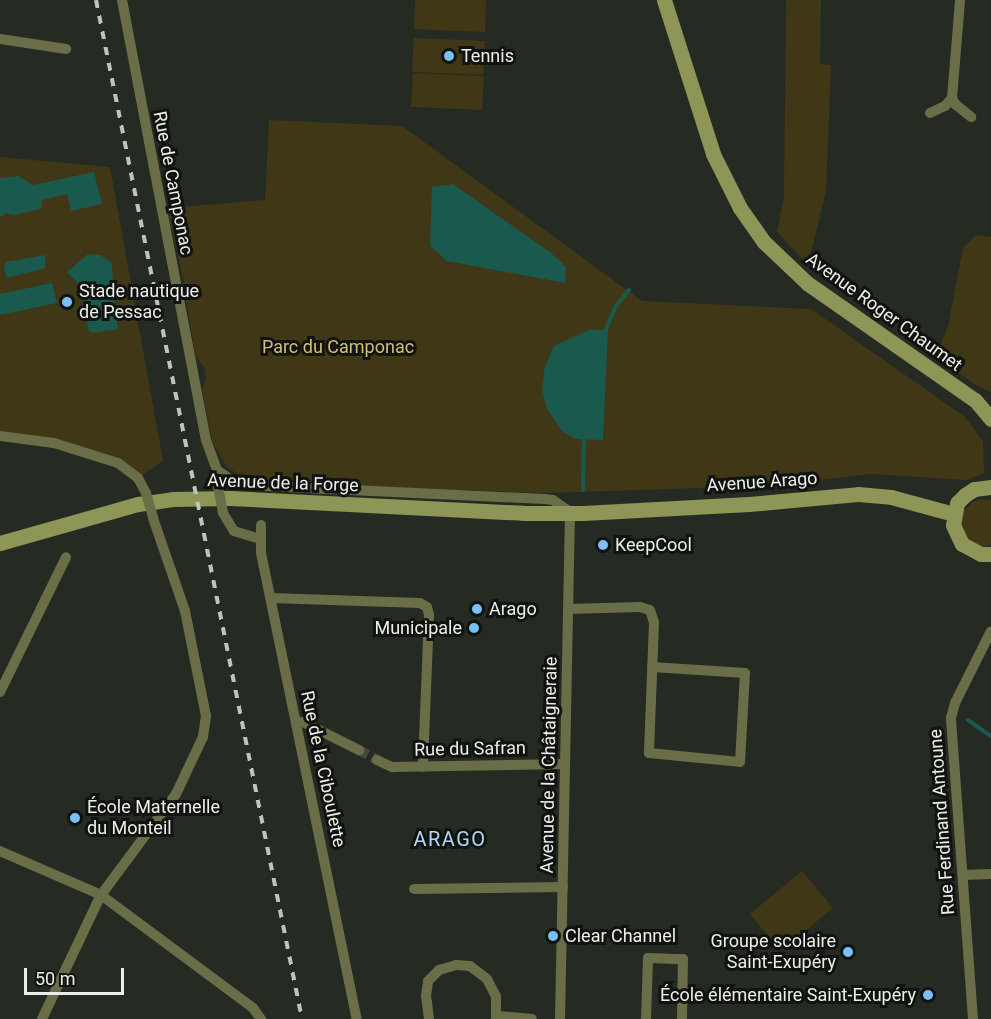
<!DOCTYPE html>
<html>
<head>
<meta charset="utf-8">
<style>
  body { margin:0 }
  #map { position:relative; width:991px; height:1019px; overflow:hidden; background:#252b22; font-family:Roboto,sans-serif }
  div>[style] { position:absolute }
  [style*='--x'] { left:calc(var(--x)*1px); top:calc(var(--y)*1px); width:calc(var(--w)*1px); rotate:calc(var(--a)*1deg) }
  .green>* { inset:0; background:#403717 }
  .water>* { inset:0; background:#1a594e }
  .stream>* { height:4px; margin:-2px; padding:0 2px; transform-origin:2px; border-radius:2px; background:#1a594e }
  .street-tunnel>* { height:10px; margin-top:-5px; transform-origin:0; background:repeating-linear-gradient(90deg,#434840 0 10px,transparent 0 15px) }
  .street>* { height:10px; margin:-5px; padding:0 5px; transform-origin:5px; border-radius:5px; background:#696e48 }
  .secondary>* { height:15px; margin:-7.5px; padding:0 7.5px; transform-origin:7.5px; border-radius:7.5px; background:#8d9557 }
  .rail>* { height:4px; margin-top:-2px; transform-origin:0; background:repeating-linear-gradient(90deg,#bec3bc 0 8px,transparent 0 16px) }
  .street-bridge>* { height:10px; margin:-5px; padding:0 5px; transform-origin:5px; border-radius:5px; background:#696e48 }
  .dots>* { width:16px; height:16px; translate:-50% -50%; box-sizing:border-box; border:3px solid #10130f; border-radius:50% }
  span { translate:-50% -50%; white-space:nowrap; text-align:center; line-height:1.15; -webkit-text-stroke:6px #10130f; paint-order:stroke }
  .poi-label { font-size:18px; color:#ebefe9 }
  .left { translate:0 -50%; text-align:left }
  .right { translate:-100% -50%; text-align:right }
  .street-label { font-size:18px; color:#ebefe9 }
  .park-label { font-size:18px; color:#d4be76 }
  .neighbourhood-label { font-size:20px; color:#b2d7f8; letter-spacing:1.5px }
  .scale { position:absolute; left:24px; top:968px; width:100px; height:27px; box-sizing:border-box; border:3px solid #ebefe9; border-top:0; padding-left:8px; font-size:18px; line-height:21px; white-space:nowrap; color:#ebefe9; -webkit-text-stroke:4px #10130f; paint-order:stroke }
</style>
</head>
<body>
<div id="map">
  <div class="green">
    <div style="clip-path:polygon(415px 0,486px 0,485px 32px,414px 29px)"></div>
    <div style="clip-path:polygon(786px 0,821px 0,820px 64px,831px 65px,826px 192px,808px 265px,777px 232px,784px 196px)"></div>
    <div style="clip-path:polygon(414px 38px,485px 41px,483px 75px,412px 72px)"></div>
    <div style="clip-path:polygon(413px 73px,484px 76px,482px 110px,411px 107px)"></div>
    <div style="clip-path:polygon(269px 120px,402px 126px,642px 301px,811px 309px,965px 417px,983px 441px,984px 473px,967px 480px,871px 474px,766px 486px,546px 493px,390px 488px,271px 479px,265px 482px,242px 477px,227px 467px,213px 444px,202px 390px,206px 378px,204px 367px,195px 355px,183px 278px,167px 208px,265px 200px)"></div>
    <div style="clip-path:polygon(0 157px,110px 167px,163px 461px,138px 478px,124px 465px,54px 443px,0 436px)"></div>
    <div style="clip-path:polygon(976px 235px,991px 237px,991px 392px,979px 387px,936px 357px,948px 326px,963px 248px)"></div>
    <div style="clip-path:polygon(982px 499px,991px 500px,991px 545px,984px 547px,969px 542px,960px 528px,962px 512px,974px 501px)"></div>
    <div style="clip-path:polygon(802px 871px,833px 908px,781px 951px,750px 914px)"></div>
  </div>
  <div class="water">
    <div style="clip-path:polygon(94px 172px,102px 204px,71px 211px,67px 194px,42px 200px,42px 208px,40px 209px,14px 215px,7px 213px,0 217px,0 178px,18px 176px,33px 185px)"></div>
    <div style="clip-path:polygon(453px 184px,551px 253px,566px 267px,565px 283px,447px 261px,430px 246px,432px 187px)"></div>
    <div style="clip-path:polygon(88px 254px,100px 255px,112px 263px,114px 305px,118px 329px,92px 333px,89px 331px,79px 284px,67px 272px)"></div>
    <div style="clip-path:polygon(45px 255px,45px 268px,7px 278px,4px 269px,6px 262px)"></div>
    <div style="clip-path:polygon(52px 283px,57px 303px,0 315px,0 294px)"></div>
    <div style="clip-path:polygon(589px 330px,608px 330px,603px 440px,576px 439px,562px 431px,547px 409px,542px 389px,545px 366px,554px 346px)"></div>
  </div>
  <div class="stream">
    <div style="--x:604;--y:334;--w:30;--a:-67"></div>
    <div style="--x:616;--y:306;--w:21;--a:-51"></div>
    <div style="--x:583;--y:490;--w:56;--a:-89"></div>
    <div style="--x:968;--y:720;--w:28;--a:35"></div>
  </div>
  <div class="street-tunnel">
    <div style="--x:359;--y:750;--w:21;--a:29"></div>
  </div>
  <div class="street">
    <div style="--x:122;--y:0;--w:448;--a:79.2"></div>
    <div style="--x:206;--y:440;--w:32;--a:70"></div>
    <div style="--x:217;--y:470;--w:16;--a:35"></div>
    <div style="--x:230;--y:479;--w:17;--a:21"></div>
    <div style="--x:246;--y:485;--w:299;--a:2.7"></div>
    <div style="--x:545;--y:499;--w:8;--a:7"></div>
    <div style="--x:553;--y:500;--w:21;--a:35"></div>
    <div style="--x:570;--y:512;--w:507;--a:91.13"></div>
    <div style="--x:0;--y:39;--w:67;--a:8.6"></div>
    <div style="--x:952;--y:98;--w:7;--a:63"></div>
    <div style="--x:955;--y:104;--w:21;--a:39"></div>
    <div style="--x:930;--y:113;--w:17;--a:-25"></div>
    <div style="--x:945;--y:106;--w:11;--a:-49"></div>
    <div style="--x:952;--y:98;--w:98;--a:-85.3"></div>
    <div style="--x:0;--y:436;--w:54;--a:7.4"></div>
    <div style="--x:54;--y:443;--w:67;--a:17.4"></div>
    <div style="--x:118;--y:463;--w:25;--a:37"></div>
    <div style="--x:138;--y:478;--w:17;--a:62"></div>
    <div style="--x:223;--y:513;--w:21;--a:59"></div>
    <div style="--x:234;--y:531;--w:28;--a:17"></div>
    <div style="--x:261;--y:525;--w:28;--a:90"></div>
    <div style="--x:261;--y:553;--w:476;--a:78.4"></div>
    <div style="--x:271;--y:598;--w:149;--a:1.9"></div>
    <div style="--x:420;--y:603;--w:8;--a:30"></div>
    <div style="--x:427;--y:607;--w:8;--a:76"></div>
    <div style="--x:429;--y:615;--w:152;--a:92.3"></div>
    <div style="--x:568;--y:609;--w:72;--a:-1.6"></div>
    <div style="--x:640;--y:607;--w:10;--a:17"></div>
    <div style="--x:650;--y:610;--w:13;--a:72"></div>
    <div style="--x:654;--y:622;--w:131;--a:92.2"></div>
    <div style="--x:649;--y:753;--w:91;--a:5.6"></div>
    <div style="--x:740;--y:762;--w:89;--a:-86.8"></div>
    <div style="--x:745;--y:673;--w:93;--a:-176.3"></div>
    <div style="--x:0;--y:692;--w:150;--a:-63.9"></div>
    <div style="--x:296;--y:723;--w:7;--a:-8"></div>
    <div style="--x:303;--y:722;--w:63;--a:26.6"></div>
    <div style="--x:377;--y:760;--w:17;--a:25"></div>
    <div style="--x:392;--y:767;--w:173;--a:-1"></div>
    <div style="--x:0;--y:851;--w:110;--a:23.5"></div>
    <div style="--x:101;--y:895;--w:189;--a:36.6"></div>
    <div style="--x:253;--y:1008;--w:14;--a:54"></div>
    <div style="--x:963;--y:875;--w:28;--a:-2"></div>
    <div style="--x:414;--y:889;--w:149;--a:-0.8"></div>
    <div style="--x:498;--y:1016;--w:34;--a:5"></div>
    <div style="--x:42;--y:1019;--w:137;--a:-64.6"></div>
    <div style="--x:101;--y:895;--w:126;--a:-53.4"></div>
    <div style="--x:176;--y:794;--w:63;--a:-64.7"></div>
    <div style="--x:203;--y:737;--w:21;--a:-82"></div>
    <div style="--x:206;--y:716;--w:107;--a:-101.3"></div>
    <div style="--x:185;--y:611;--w:98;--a:-109"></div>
    <div style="--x:429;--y:1019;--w:23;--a:-97"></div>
    <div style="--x:426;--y:996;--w:15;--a:-82"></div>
    <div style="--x:428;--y:981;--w:16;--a:-45"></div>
    <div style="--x:439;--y:970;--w:18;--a:-16"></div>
    <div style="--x:456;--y:965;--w:14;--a:4"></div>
    <div style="--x:470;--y:966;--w:21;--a:37"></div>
    <div style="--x:487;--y:979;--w:20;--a:63"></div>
    <div style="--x:496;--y:997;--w:22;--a:90"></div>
    <div style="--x:646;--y:1019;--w:61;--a:-88.1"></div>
    <div style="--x:648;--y:958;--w:35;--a:2"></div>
    <div style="--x:683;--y:959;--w:60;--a:91"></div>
    <div style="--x:973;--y:1019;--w:302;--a:-94.2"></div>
    <div style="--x:951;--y:718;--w:16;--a:-75"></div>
    <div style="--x:955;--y:703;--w:80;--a:-63.4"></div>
  </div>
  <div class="secondary">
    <div style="--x:664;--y:0;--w:162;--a:72.3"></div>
    <div style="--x:713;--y:154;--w:60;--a:63.4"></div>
    <div style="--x:740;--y:208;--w:42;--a:54.8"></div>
    <div style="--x:764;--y:242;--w:59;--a:43.6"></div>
    <div style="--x:807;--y:283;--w:205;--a:34.9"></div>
    <div style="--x:975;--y:400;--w:25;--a:50"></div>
    <div style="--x:991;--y:487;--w:17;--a:173"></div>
    <div style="--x:974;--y:489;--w:11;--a:146"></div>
    <div style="--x:965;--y:495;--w:11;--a:135"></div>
    <div style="--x:957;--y:503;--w:22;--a:100"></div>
    <div style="--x:953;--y:525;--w:21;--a:65"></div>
    <div style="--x:962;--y:544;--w:21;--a:28"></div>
    <div style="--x:981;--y:554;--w:10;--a:0"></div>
    <div style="--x:0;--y:543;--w:143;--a:-15.8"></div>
    <div style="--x:138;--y:504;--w:35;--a:-8"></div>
    <div style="--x:173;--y:499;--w:57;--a:-1"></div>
    <div style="--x:230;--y:498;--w:293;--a:2.9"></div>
    <div style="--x:523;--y:513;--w:60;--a:0"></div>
    <div style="--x:583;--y:513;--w:166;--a:-3.1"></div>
    <div style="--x:749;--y:504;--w:109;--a:-5.2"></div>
    <div style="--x:858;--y:494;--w:33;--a:5"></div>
    <div style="--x:891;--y:497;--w:65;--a:15.1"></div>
  </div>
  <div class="rail">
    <div style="--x:96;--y:0;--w:1040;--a:78.57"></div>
  </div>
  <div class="street-bridge">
    <div style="--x:218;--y:487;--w:26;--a:79"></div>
    <div style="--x:146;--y:493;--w:26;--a:74"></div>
  </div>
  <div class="dots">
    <div style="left:449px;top:56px;background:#7abff8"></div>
    <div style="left:67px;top:302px;background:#7abff8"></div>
    <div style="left:603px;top:545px;background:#7abff8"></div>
    <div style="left:477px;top:609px;background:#7abff8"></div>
    <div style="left:474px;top:628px;background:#7abff8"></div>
    <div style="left:75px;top:818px;background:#7abff8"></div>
    <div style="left:553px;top:936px;background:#7abff8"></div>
    <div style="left:848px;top:952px;background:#7abff8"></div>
    <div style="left:928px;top:995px;background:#7abff8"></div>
  </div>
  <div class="poi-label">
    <span class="left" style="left:461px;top:56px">Tennis</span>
    <span class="left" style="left:79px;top:302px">Stade nautique<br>de Pessac</span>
    <span class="left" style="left:615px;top:545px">KeepCool</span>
    <span class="left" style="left:489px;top:609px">Arago</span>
    <span class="right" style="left:462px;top:628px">Municipale</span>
    <span class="left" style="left:87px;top:818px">École Maternelle<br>du Monteil</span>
    <span class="left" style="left:565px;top:936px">Clear Channel</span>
    <span class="right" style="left:836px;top:952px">Groupe scolaire<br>Saint-Exupéry</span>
    <span class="right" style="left:916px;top:995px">École élémentaire Saint-Exupéry</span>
  </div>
  <div class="street-label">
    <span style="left:173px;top:183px;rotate:79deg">Rue de Camponac</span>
    <span style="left:884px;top:312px;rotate:36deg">Avenue Roger Chaumet</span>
    <span style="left:762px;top:482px;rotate:-4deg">Avenue Arago</span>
    <span style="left:283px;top:483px;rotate:2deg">Avenue de la Forge</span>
    <span style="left:470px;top:749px;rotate:-1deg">Rue du Safran</span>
    <span style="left:549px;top:765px;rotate:-89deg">Avenue de la Châtaigneraie</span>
    <span style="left:323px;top:769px;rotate:78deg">Rue de la Ciboulette</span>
    <span style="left:942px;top:822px;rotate:-94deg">Rue Ferdinand Antoune</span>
  </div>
  <div class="park-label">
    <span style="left:338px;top:347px">Parc du Camponac</span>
  </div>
  <div class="neighbourhood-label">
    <span style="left:450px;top:839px">ARAGO</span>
  </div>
  <div class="scale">50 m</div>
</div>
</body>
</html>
